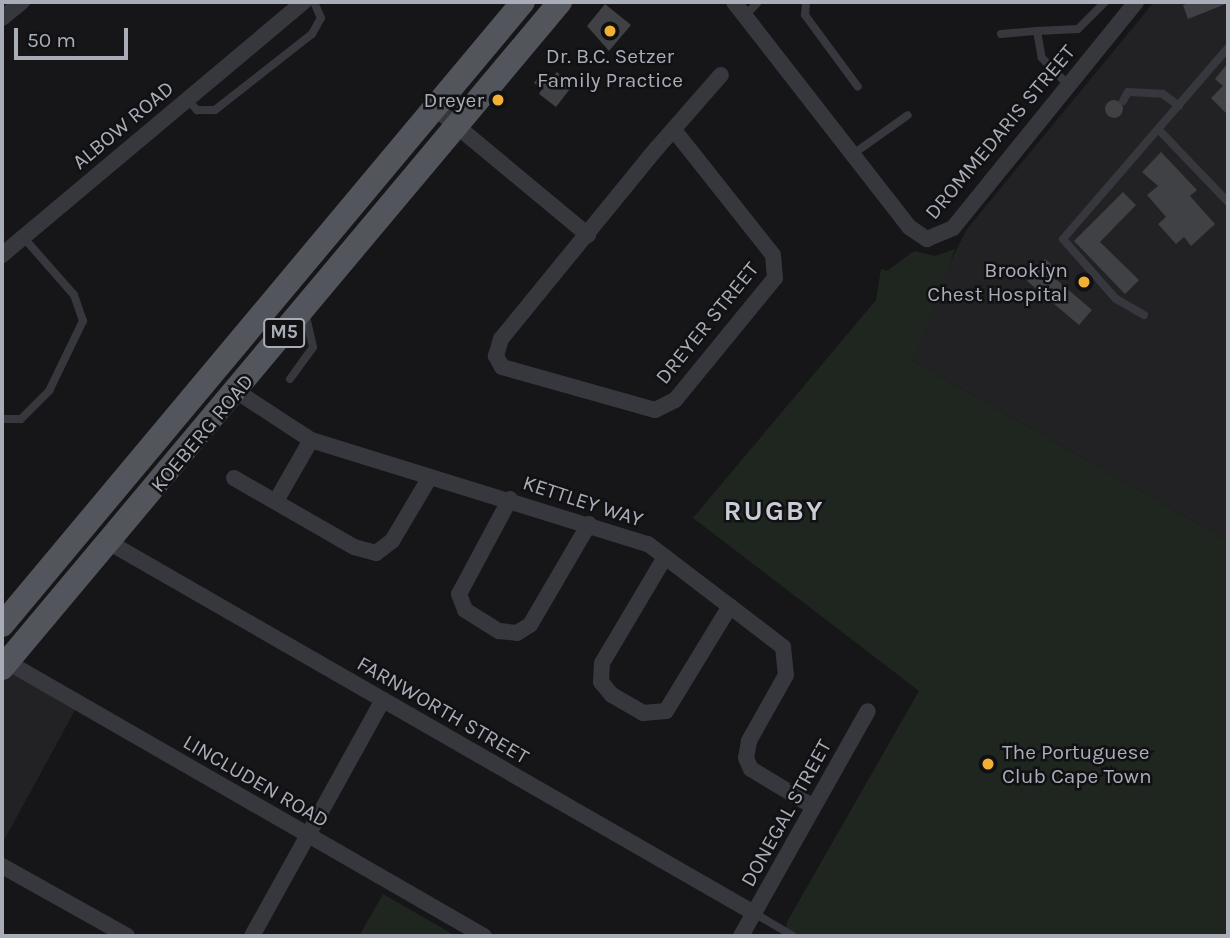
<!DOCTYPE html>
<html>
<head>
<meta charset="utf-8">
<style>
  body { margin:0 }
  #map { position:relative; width:1230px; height:938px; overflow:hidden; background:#161618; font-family:Karla,sans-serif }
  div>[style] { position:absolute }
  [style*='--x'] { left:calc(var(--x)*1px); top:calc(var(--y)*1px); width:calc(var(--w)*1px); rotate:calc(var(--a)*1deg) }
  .built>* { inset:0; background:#222225 }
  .green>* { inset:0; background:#1e261f }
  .building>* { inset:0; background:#404145 }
  .round { border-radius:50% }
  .lane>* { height:8px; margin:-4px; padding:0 4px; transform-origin:4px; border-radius:4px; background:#37383d }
  .street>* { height:16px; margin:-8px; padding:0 8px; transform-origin:8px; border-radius:8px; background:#37383d }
  .primary>* { height:24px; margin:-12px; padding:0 12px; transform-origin:12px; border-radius:12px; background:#53555c }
  .dots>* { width:19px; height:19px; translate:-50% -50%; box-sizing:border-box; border:4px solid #111113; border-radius:50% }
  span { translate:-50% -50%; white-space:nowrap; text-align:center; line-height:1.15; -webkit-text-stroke:5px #111113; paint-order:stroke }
  .shield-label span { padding:2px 5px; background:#111113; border:2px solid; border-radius:5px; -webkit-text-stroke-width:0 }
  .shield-label { font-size:19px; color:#a8adb8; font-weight:700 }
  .poi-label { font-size:21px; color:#a8adb8 }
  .right { translate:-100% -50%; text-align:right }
  .left { translate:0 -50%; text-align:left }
  .street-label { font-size:21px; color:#a8adb8 }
  .district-label { font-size:28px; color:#c9ccd4; font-weight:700; letter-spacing:2px }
  .frame { position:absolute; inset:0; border:4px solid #a8adb8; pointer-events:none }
  .scale { position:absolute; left:14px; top:28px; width:114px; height:32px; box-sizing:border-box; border:4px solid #a8adb8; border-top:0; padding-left:9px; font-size:21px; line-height:24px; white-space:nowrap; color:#a8adb8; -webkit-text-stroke:5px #111113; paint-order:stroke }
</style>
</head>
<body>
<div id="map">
  <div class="built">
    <div style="clip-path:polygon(1154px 2px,1228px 2px,1228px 541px,913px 361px,931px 300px,967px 229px)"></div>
    <div style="clip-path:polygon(2px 668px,79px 703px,2px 844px)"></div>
  </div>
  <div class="green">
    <div style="clip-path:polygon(955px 249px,913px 361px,1228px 541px,1228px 936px,785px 936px,787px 922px,919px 691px,693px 518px,876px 300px,881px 269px,887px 271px,914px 251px,935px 256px)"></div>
    <div style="clip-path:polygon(383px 894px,456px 936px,359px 936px)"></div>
  </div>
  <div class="building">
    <div style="clip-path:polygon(1193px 2px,1228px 2px,1228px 3px,1188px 19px,1183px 5px)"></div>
    <div style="clip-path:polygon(605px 4px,631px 25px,609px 51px,587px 26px)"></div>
    <div style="clip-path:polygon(1228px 63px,1228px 115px,1211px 98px,1223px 86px,1215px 79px)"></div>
    <div style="clip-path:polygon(542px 72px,551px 79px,557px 72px,573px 85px,556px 107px,539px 94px,542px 89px,534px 83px)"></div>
    <div class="round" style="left:1105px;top:100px;width:18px;height:18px"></div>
    <div style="clip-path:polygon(1161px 152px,1197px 190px,1190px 196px,1215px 224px,1191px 246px,1184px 237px,1176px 244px,1158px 224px,1166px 217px,1147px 195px,1158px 186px,1142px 172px)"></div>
    <div style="clip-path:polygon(1123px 192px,1136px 205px,1100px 242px,1139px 280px,1125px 294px,1074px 241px)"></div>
    <div style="clip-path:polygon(1045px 259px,1056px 268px,1051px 275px,1092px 310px,1079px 325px,1027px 281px)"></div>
  </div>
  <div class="lane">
    <div style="--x:806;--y:2;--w:13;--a:94"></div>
    <div style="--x:805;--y:15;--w:89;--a:53.6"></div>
    <div style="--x:745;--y:16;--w:19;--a:-47"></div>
    <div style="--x:1037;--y:31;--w:41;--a:-2.8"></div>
    <div style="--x:1078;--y:29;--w:38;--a:-45"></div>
    <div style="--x:1001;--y:34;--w:36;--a:-5"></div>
    <div style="--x:1037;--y:31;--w:27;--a:80"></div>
    <div style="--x:1042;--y:58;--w:36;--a:46"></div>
    <div style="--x:187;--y:99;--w:15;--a:48"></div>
    <div style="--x:197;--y:110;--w:18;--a:0"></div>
    <div style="--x:215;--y:110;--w:123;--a:-38.1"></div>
    <div style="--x:312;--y:34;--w:18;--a:-61"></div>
    <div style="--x:321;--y:18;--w:17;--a:-114"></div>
    <div style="--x:1123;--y:101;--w:10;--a:-61"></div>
    <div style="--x:1128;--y:92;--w:35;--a:3"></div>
    <div style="--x:1163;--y:94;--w:20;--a:37"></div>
    <div style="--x:1159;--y:130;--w:100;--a:46.2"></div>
    <div style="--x:853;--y:154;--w:67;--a:-35.3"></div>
    <div style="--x:1144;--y:315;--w:32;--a:-150"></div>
    <div style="--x:1116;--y:299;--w:80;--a:-131.5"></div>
    <div style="--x:1063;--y:239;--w:252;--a:-49.2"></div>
    <div style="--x:290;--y:379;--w:39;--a:-54"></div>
    <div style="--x:313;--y:347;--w:35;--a:-103"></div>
    <div style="--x:2;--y:419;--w:19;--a:0"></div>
    <div style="--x:21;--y:419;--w:40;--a:-45"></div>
    <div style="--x:49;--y:391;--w:78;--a:-64.1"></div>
    <div style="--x:83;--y:321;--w:28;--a:-109"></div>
    <div style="--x:74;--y:295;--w:77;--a:-131.3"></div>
    <div style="--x:754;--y:913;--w:45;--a:30.5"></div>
  </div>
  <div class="street">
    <div style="--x:734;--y:2;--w:285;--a:52.1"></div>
    <div style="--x:909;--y:227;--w:22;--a:34"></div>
    <div style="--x:927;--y:239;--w:28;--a:-23"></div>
    <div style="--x:953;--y:228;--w:291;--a:-51"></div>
    <div style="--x:2;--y:18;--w:26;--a:-39"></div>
    <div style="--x:435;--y:108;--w:199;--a:39.7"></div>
    <div style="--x:674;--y:130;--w:159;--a:51.6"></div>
    <div style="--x:773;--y:255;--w:23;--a:85"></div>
    <div style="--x:775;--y:278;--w:158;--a:129.3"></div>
    <div style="--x:675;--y:400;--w:22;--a:153"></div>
    <div style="--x:655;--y:410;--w:159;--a:-164.3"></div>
    <div style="--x:502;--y:367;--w:13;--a:-119"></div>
    <div style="--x:496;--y:356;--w:18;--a:-74"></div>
    <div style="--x:501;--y:339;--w:247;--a:-50.8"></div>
    <div style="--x:657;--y:148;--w:97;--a:-48.8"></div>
    <div style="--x:2;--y:255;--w:394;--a:-40"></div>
    <div style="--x:236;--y:391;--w:90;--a:33.2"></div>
    <div style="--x:311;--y:440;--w:353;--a:17.2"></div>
    <div style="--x:648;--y:544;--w:170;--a:37.3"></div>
    <div style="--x:783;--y:647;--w:28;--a:84"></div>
    <div style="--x:786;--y:675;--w:76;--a:119.3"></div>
    <div style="--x:749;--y:741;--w:17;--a:100"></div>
    <div style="--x:746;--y:758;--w:12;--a:66"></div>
    <div style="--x:751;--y:769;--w:71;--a:31.2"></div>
    <div style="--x:234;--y:478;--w:138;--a:29.9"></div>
    <div style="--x:354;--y:547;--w:23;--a:15"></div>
    <div style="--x:376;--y:553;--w:20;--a:-37"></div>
    <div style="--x:392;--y:541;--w:74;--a:-59.3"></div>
    <div style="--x:510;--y:499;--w:108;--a:118.2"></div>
    <div style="--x:459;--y:594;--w:17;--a:69"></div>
    <div style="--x:465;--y:610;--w:40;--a:32"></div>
    <div style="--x:499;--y:631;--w:18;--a:6"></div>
    <div style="--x:517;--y:633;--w:15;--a:-32"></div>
    <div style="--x:530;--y:625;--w:117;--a:-59.7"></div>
    <div style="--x:276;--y:501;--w:70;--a:-60.2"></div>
    <div style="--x:110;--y:543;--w:743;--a:29.88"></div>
    <div style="--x:665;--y:557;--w:123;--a:120.7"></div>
    <div style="--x:602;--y:663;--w:19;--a:93"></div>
    <div style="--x:601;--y:682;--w:17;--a:50"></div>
    <div style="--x:612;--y:695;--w:36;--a:30"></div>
    <div style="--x:643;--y:713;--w:23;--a:-5"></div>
    <div style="--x:666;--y:711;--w:123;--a:-58.6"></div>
    <div style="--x:2;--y:659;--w:556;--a:29.89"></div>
    <div style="--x:2;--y:866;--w:143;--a:29.2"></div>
    <div style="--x:252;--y:936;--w:270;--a:-61"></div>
    <div style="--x:741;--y:936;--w:258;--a:-60.6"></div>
  </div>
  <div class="primary">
    <div style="--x:2;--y:625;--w:812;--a:-50.1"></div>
    <div style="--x:2;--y:668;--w:869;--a:-50.04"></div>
  </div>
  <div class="dots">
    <div style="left:610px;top:31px;background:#f2b134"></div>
    <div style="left:498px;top:100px;background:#f2b134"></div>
    <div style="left:1084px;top:282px;background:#f2b134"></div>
    <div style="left:988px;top:764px;background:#f2b134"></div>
  </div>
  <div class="shield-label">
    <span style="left:284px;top:333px">M5</span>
  </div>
  <div class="poi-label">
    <span style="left:610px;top:68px">Dr. B.C. Setzer<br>Family Practice</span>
    <span class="right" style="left:484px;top:100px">Dreyer</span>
    <span class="right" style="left:1068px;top:282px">Brooklyn<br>Chest Hospital</span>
    <span class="left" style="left:1002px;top:764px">The Portuguese<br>Club Cape Town</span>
  </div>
  <div class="street-label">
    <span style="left:123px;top:125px;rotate:-40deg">ALBOW ROAD</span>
    <span style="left:1000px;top:132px;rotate:-50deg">DROMMEDARIS STREET</span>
    <span style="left:707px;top:323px;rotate:-51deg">DREYER STREET</span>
    <span style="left:202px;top:433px;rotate:-50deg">KOEBERG ROAD</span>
    <span style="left:583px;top:501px;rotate:18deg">KETTLEY WAY</span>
    <span style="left:443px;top:710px;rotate:30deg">FARNWORTH STREET</span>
    <span style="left:256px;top:781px;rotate:30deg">LINCLUDEN ROAD</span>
    <span style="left:786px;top:813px;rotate:-61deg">DONEGAL STREET</span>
  </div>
  <div class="district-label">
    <span style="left:774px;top:511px">RUGBY</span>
  </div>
  <div class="frame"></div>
  <div class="scale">50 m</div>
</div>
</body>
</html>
